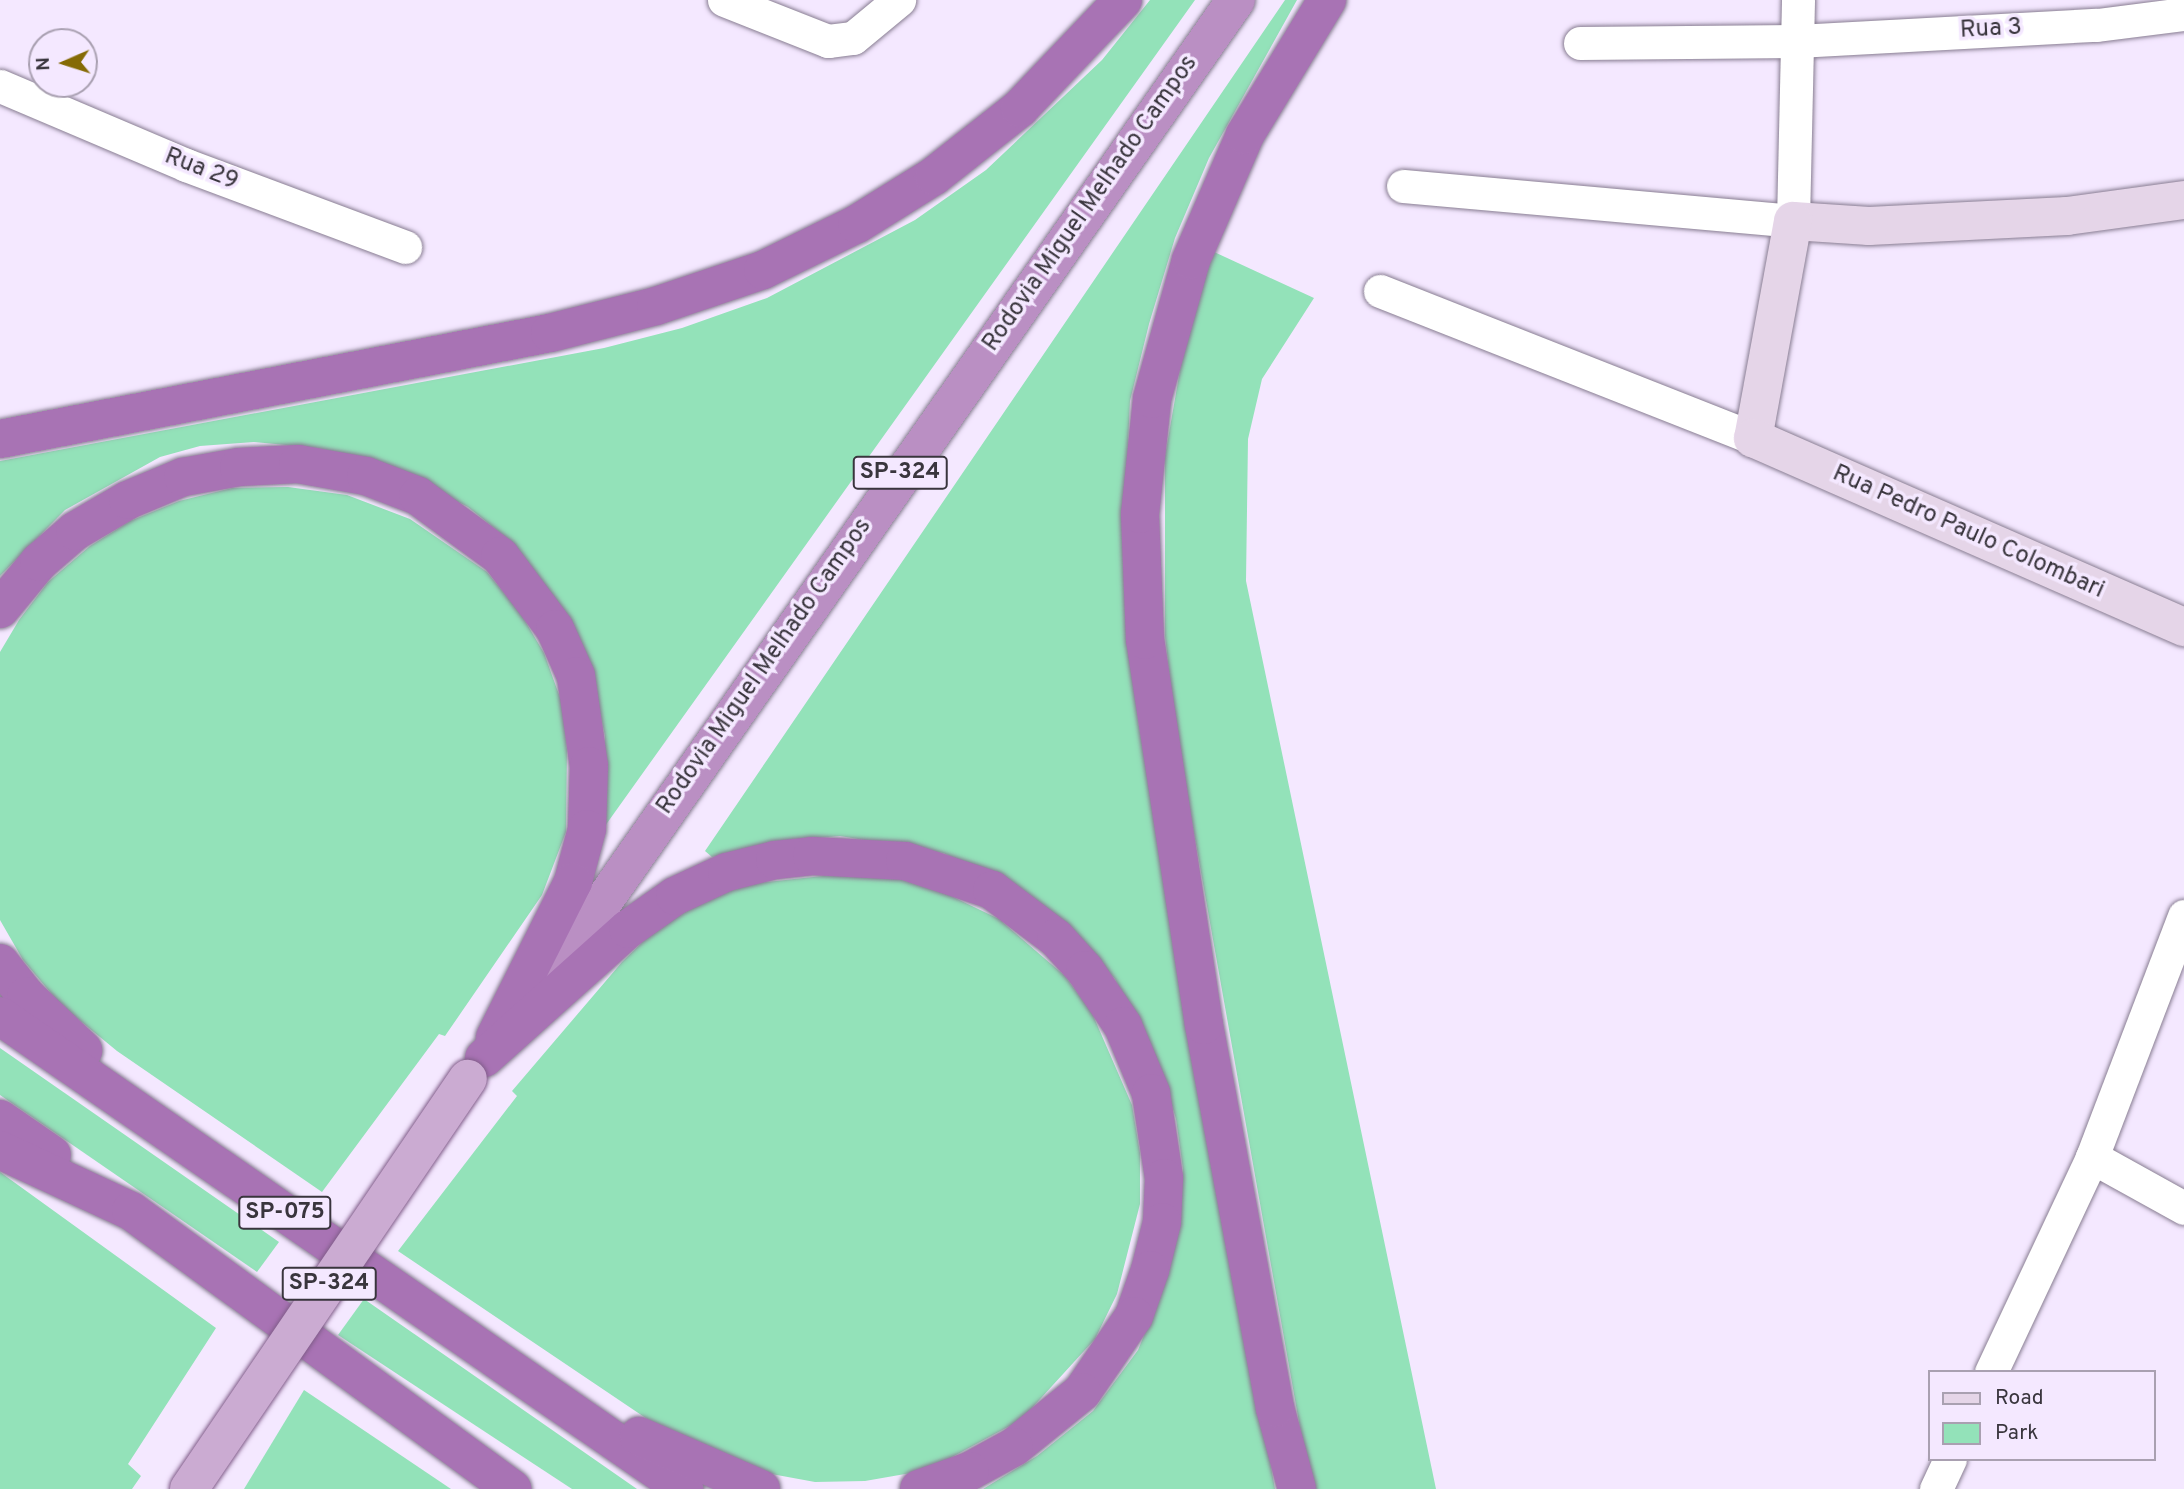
<!DOCTYPE html>
<html>
<head>
<meta charset="utf-8">
<style>
  body { margin:0 }
  #map { position:relative; width:2184px; height:1489px; overflow:hidden; background:#f4e8ff; font-family:Overpass,sans-serif }
  div>[style] { position:absolute }
  [style*='--x'] { left:calc(var(--x)*1px); top:calc(var(--y)*1px); width:calc(var(--w)*1px); rotate:calc(var(--a)*1deg) }
  .green>* { inset:0; background:#93e2b9 }
  .roads { filter:drop-shadow(0 0 2px #887d92) drop-shadow(0 0 2px #887d92) }
  .minor>* { height:33px; margin:-16.5px; padding:0 16.5px; transform-origin:16.5px; border-radius:16.5px; background:#fff }
  .secondary>* { height:38px; margin:-19px; padding:0 19px; transform-origin:19px; border-radius:19px; background:#e5d5e8 }
  .trunk>* { height:38px; margin:-19px; padding:0 19px; transform-origin:19px; border-radius:19px; background:#ba8fc3 }
  .motorway>* { height:38px; margin:-19px; padding:0 19px; transform-origin:19px; border-radius:19px; background:#a873b4 }
  .bridges { filter:drop-shadow(0 0 2px #815d8a) drop-shadow(0 0 2px #815d8a) }
  .primary-bridge>* { height:38px; margin:-19px; padding:0 19px; transform-origin:19px; border-radius:19px; background:#cbabd2 }
  span { translate:-50% -50%; white-space:nowrap; text-align:center; line-height:1.15; -webkit-text-stroke:7px #f4e8ff; paint-order:stroke }
  .shield-label span { padding:2px 5px; background:#f4e8ff; border:2px solid; border-radius:5px; -webkit-text-stroke-width:0 }
  .shield-label { font-size:23px; color:#39353d; font-weight:700 }
  .street-label { font-size:24px; color:#39353d }
  .legend { position:absolute; left:1928px; top:1370px; width:228px; height:91px; box-sizing:border-box; background:#f4e8ff; border:2px solid #a9a0b1; margin:0; padding:9px 12px; list-style:none; font-size:21px; color:#39353d }
  .legend li { display:flex; align-items:center; gap:14px; height:35px }
  .legend b { width:35px; border:2px solid #a9a0b1 }
  .north { position:absolute; left:28px; top:28px; width:70px; height:70px; box-sizing:border-box; background:#f4e8ff; border:2px solid #a9a0b1; border-radius:50%; rotate:267deg; font-size:19px; font-weight:700; line-height:28px; text-align:center; color:#39353d }
  .north::after { content:''; display:block; margin:auto; width:24px; height:32px; background:#856a05; clip-path:polygon(50% 0,100% 100%,50% 72%,0 100%) }
</style>
</head>
<body>
<div id="map">
  <div class="green">
    <div style="clip-path:polygon(1150px 0,1195px 0,605px 826px,605px 736px,595px 689px,561px 608px,508px 539px,468px 507px,380px 462px,318px 448px,254px 442px,200px 446px,160px 457px,65px 510px,0 576px,0 461px,604px 348px,682px 328px,767px 298px,915px 220px,986px 170px,1102px 60px)"></div>
    <div style="clip-path:polygon(1285px 0,1297px 0,1209px 158px,1175px 238px,1149px 324px,1130px 401px,1123px 555px,1138px 721px,1275px 1489px,983px 1489px,1037px 1456px,1093px 1411px,1138px 1350px,1165px 1284px,1178px 1227px,1183px 1169px,1176px 1119px,1163px 1076px,1115px 979px,1081px 941px,993px 874px,943px 853px,840px 836px,782px 841px,712px 857px,705px 851px)"></div>
    <div style="clip-path:polygon(1212px 251px,1314px 298px,1262px 379px,1248px 439px,1246px 581px,1436px 1489px,1314px 1489px,1302px 1439px,1176px 732px,1165px 636px,1165px 456px,1183px 353px)"></div>
    <div style="clip-path:polygon(288px 487px,347px 495px,410px 519px,487px 572px,521px 614px,544px 653px,562px 703px,567px 750px,566px 832px,542px 895px,445px 1036px,439px 1034px,322px 1192px,117px 1051px,61px 1005px,23px 960px,0 920px,0 652px,19px 620px,48px 582px,90px 546px,130px 521px,179px 501px,232px 488px)"></div>
    <div style="clip-path:polygon(850px 873px,899px 879px,949px 895px,999px 919px,1065px 976px,1092px 1013px,1132px 1105px,1140px 1153px,1140px 1204px,1117px 1294px,1095px 1339px,1021px 1420px,928px 1470px,865px 1481px,815px 1482px,761px 1472px,665px 1431px,398px 1251px,517px 1096px,512px 1091px,622px 962px,656px 929px,701px 903px,748px 884px)"></div>
    <div style="clip-path:polygon(0 1048px,279px 1242px,257px 1272px,0 1095px)"></div>
    <div style="clip-path:polygon(0 1172px,216px 1328px,128px 1464px,141px 1476px,132px 1489px,0 1489px)"></div>
    <div style="clip-path:polygon(364px 1299px,637px 1489px,572px 1489px,338px 1335px)"></div>
    <div style="clip-path:polygon(304px 1390px,451px 1489px,244px 1489px)"></div>
  </div>
  <div class="roads">
    <div class="minor">
      <div style="--x:724;--y:0;--w:112;--a:21.5"></div>
      <div style="--x:828;--y:41;--w:25;--a:-7"></div>
      <div style="--x:853;--y:38;--w:60;--a:-39.6"></div>
      <div style="--x:1580;--y:43;--w:217;--a:-0.5"></div>
      <div style="--x:1797;--y:41;--w:300;--a:-3.1"></div>
      <div style="--x:2097;--y:25;--w:88;--a:-7.2"></div>
      <div style="--x:0;--y:86;--w:202;--a:23"></div>
      <div style="--x:186;--y:165;--w:234;--a:20.5"></div>
      <div style="--x:1403;--y:186;--w:392;--a:5.1"></div>
      <div style="--x:1793;--y:221;--w:221;--a:-88.7"></div>
      <div style="--x:1380;--y:291;--w:401;--a:21.5"></div>
      <div style="--x:2092;--y:1157;--w:105;--a:29"></div>
      <div style="--x:1991;--y:1372;--w:238;--a:-64.8"></div>
      <div style="--x:2092;--y:1157;--w:258;--a:-69.1"></div>
      <div style="--x:1936;--y:1489;--w:33;--a:-65"></div>
    </div>
    <div class="secondary">
      <div style="--x:2184;--y:200;--w:118;--a:172.2"></div>
      <div style="--x:2067;--y:216;--w:198;--a:177.1"></div>
      <div style="--x:1869;--y:226;--w:76;--a:-176.2"></div>
      <div style="--x:1793;--y:221;--w:221;--a:100.4"></div>
      <div style="--x:1753;--y:438;--w:471;--a:23.7"></div>
    </div>
    <div class="trunk">
      <div style="--x:520;--y:1012;--w:80;--a:-51.6"></div>
      <div style="--x:570;--y:949;--w:1159;--a:-54.94"></div>
    </div>
    <div class="motorway">
      <div style="--x:0;--y:439;--w:560;--a:-10.91"></div>
      <div style="--x:550;--y:333;--w:109;--a:-14.3"></div>
      <div style="--x:656;--y:306;--w:113;--a:-18.6"></div>
      <div style="--x:763;--y:270;--w:105;--a:-26.1"></div>
      <div style="--x:857;--y:224;--w:91;--a:-31.9"></div>
      <div style="--x:934;--y:176;--w:110;--a:-38.3"></div>
      <div style="--x:1020;--y:108;--w:149;--a:-46.4"></div>
      <div style="--x:0;--y:609;--w:61;--a:-50.3"></div>
      <div style="--x:39;--y:562;--w:48;--a:-40.7"></div>
      <div style="--x:75;--y:531;--w:61;--a:-30.3"></div>
      <div style="--x:128;--y:500;--w:60;--a:-22.7"></div>
      <div style="--x:183;--y:477;--w:57;--a:-10.1"></div>
      <div style="--x:239;--y:467;--w:59;--a:-2.9"></div>
      <div style="--x:298;--y:464;--w:69;--a:10"></div>
      <div style="--x:366;--y:476;--w:56;--a:21"></div>
      <div style="--x:418;--y:496;--w:102;--a:36.2"></div>
      <div style="--x:500;--y:556;--w:91;--a:53"></div>
      <div style="--x:555;--y:629;--w:51;--a:65.9"></div>
      <div style="--x:576;--y:676;--w:91;--a:81.8"></div>
      <div style="--x:589;--y:766;--w:63;--a:91.8"></div>
      <div style="--x:587;--y:829;--w:55;--a:104.8"></div>
      <div style="--x:573;--y:882;--w:174;--a:116.7"></div>
      <div style="--x:0;--y:963;--w:42;--a:51.8"></div>
      <div style="--x:26;--y:996;--w:79;--a:43.5"></div>
      <div style="--x:0;--y:1016;--w:832;--a:34.66"></div>
      <div style="--x:484;--y:1058;--w:193;--a:-41.9"></div>
      <div style="--x:628;--y:929;--w:57;--a:-35.1"></div>
      <div style="--x:675;--y:896;--w:57;--a:-24.8"></div>
      <div style="--x:727;--y:872;--w:49;--a:-14"></div>
      <div style="--x:775;--y:860;--w:37;--a:-6"></div>
      <div style="--x:812;--y:856;--w:93;--a:3.1"></div>
      <div style="--x:905;--y:861;--w:92;--a:18.4"></div>
      <div style="--x:992;--y:890;--w:80;--a:36.9"></div>
      <div style="--x:1056;--y:938;--w:43;--a:47.8"></div>
      <div style="--x:1085;--y:970;--w:68;--a:55.8"></div>
      <div style="--x:1123;--y:1026;--w:73;--a:67.3"></div>
      <div style="--x:1151;--y:1093;--w:86;--a:81.3"></div>
      <div style="--x:1164;--y:1178;--w:44;--a:92.6"></div>
      <div style="--x:1162;--y:1222;--w:49;--a:104"></div>
      <div style="--x:1150;--y:1270;--w:49;--a:109.2"></div>
      <div style="--x:1134;--y:1316;--w:92;--a:124.4"></div>
      <div style="--x:1082;--y:1392;--w:87;--a:141"></div>
      <div style="--x:1014;--y:1447;--w:50;--a:151.4"></div>
      <div style="--x:970;--y:1471;--w:54;--a:160.6"></div>
      <div style="--x:0;--y:1119;--w:63;--a:34.7"></div>
      <div style="--x:0;--y:1150;--w:145;--a:25"></div>
      <div style="--x:131;--y:1211;--w:472;--a:36.1"></div>
      <div style="--x:639;--y:1436;--w:133;--a:23.5"></div>
      <div style="--x:1297;--y:1489;--w:84;--a:-105.2"></div>
      <div style="--x:1275;--y:1408;--w:390;--a:-100.5"></div>
      <div style="--x:1204;--y:1025;--w:389;--a:-98.7"></div>
      <div style="--x:1145;--y:640;--w:126;--a:-92.3"></div>
      <div style="--x:1140;--y:514;--w:116;--a:-84"></div>
      <div style="--x:1152;--y:399;--w:144;--a:-74.3"></div>
      <div style="--x:1191;--y:260;--w:136;--a:-66.6"></div>
      <div style="--x:1245;--y:135;--w:158;--a:-58.7"></div>
    </div>
  </div>
  <div class="bridges">
    <div class="primary-bridge">
      <div style="--x:189;--y:1489;--w:496;--a:-55.8"></div>
    </div>
  </div>
  <div class="shield-label">
    <span style="left:900px;top:473px">SP-324</span>
    <span style="left:285px;top:1213px">SP-075</span>
    <span style="left:329px;top:1284px">SP-324</span>
  </div>
  <div class="street-label">
    <span style="left:1991px;top:30px;rotate:-3deg">Rua 3</span>
    <span style="left:201px;top:170px;rotate:21deg">Rua 29</span>
    <span style="left:1091px;top:204px;rotate:-55deg">Rodovia Miguel Melhado Campos</span>
    <span style="left:1968px;top:533px;rotate:24deg">Rua Pedro Paulo Colombari</span>
    <span style="left:765px;top:667px;rotate:-55deg">Rodovia Miguel Melhado Campos</span>
  </div>
  <ul class="legend">
  <li><b style="height:9px;background:#e5d5e8"></b>Road</li>
  <li><b style="height:19px;background:#93e2b9"></b>Park</li>
  </ul>
  <div class="north">N</div>
</div>
</body>
</html>
